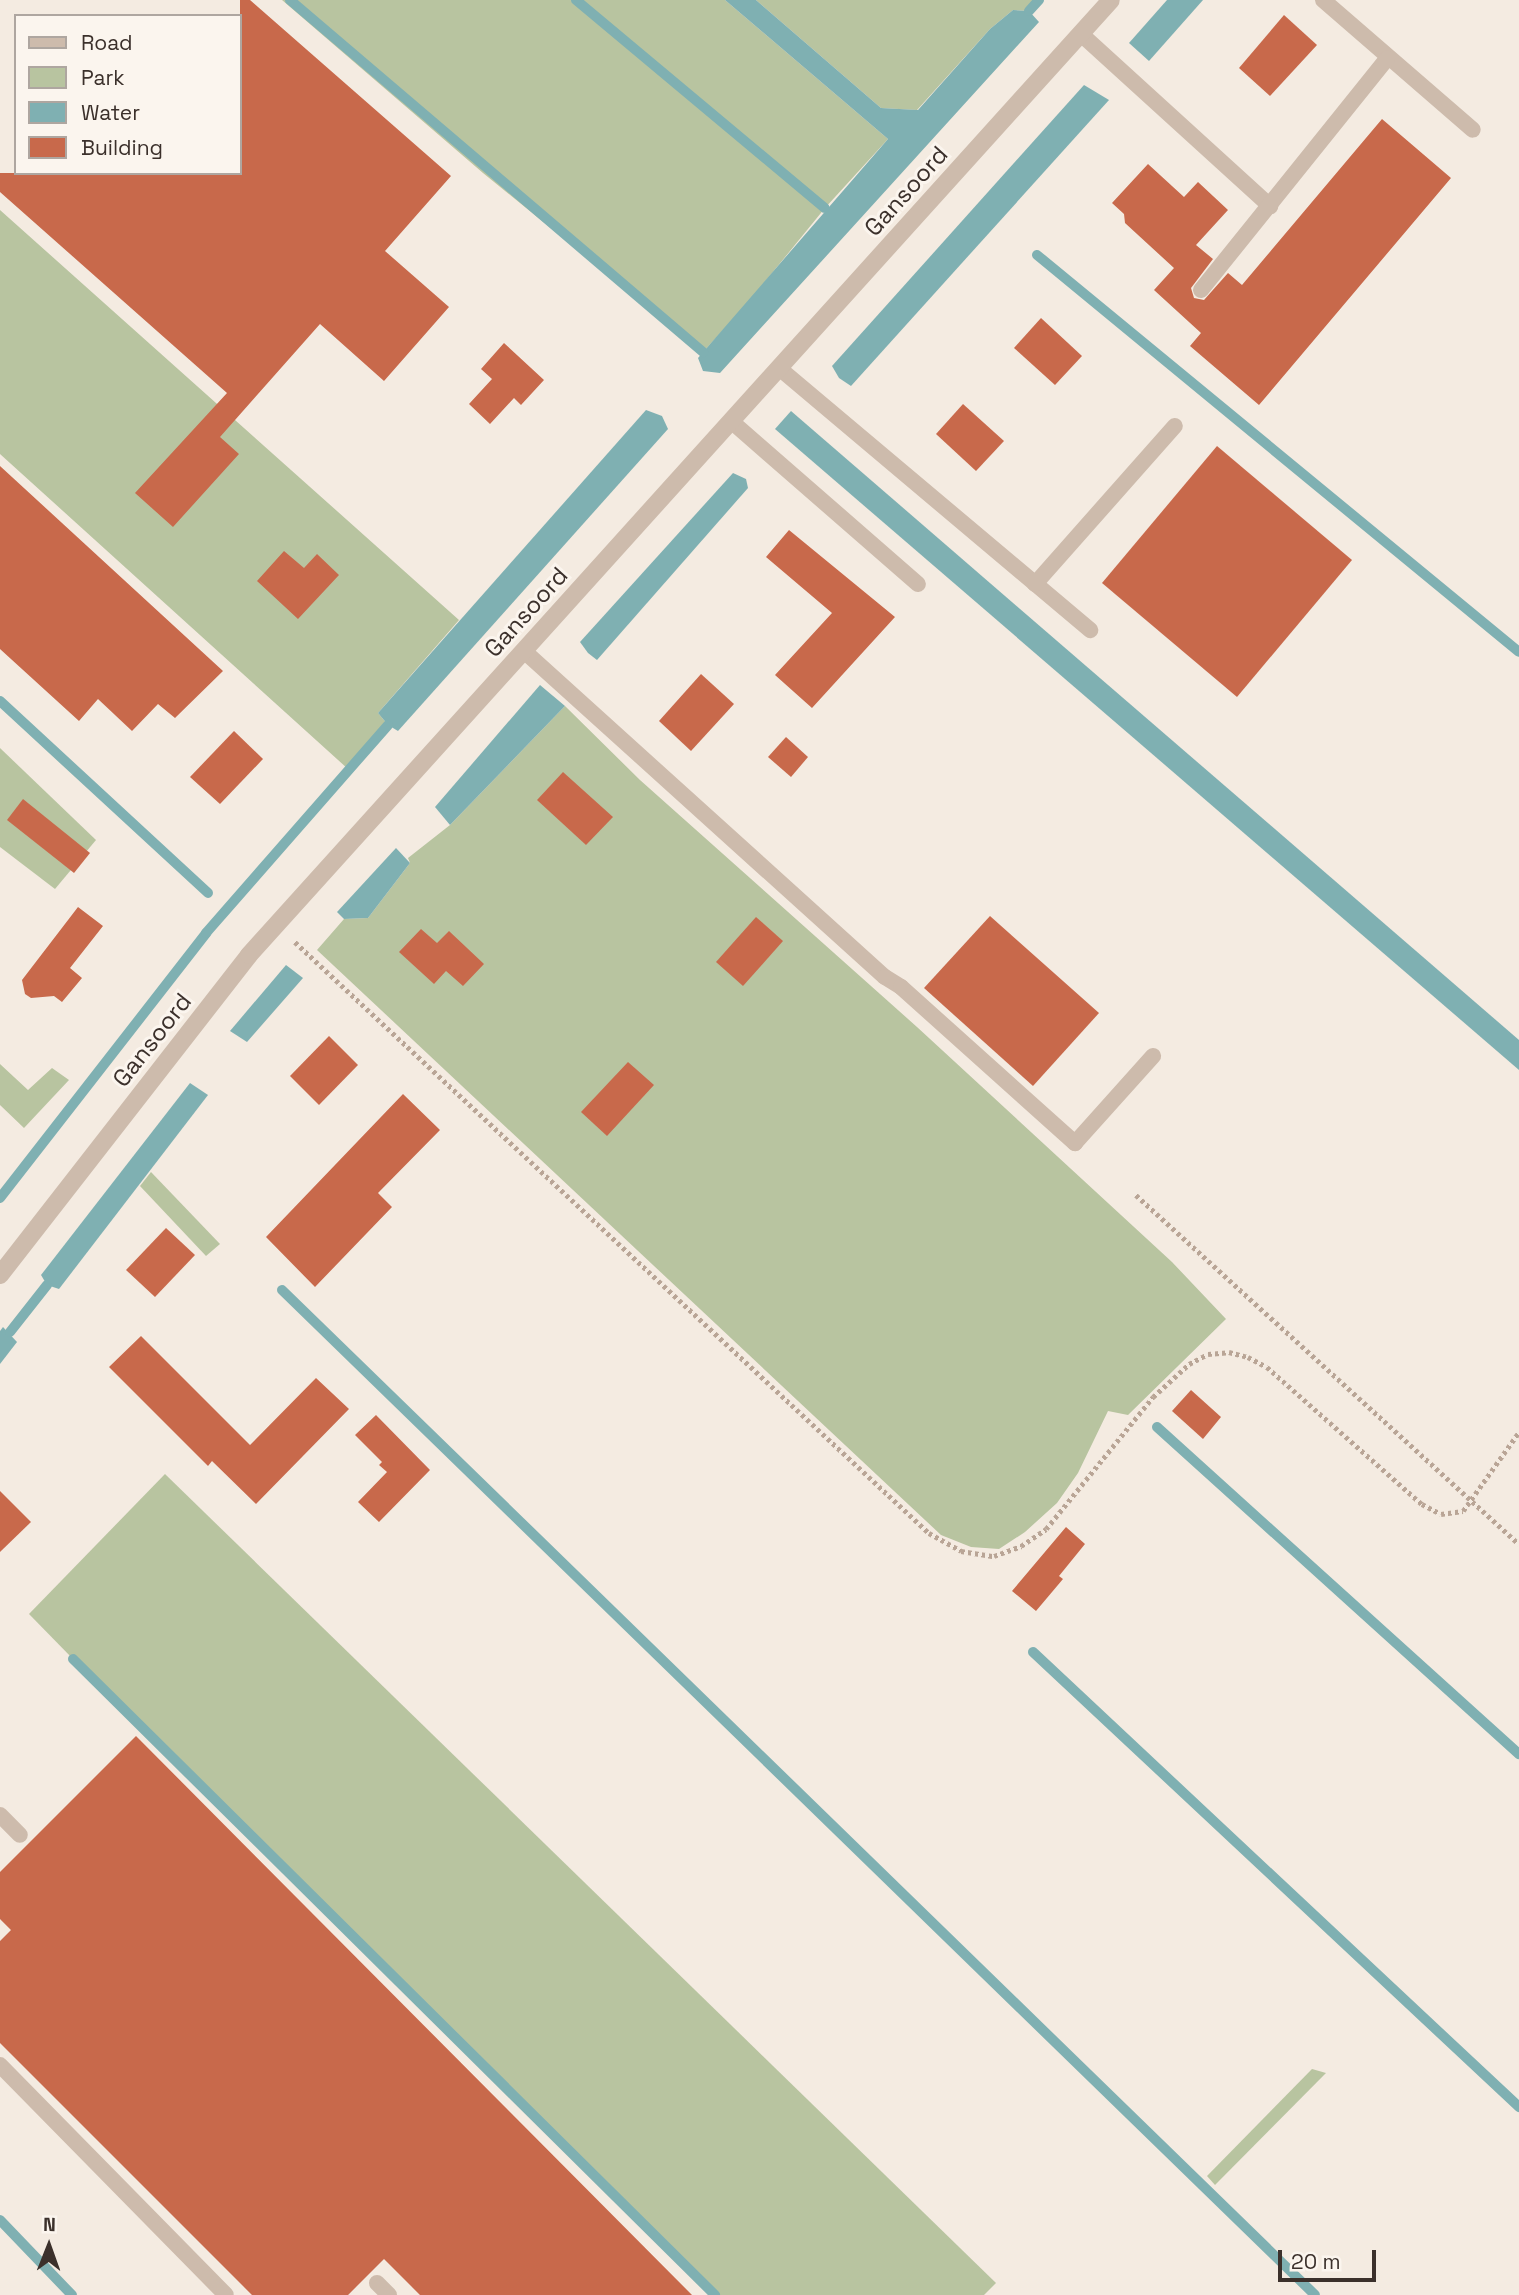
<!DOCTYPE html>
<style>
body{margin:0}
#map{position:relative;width:1519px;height:2295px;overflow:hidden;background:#f4ebe1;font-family:"Space Grotesk",sans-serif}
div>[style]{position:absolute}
.green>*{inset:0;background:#b8c4a0}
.water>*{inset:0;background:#7fb0b2}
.stream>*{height:10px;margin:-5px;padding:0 5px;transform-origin:5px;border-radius:5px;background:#7fb0b2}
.building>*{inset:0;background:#c8694b}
.path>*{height:4.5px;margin-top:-2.25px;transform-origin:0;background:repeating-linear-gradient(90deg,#b9a596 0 3.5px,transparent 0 7px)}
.lane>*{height:16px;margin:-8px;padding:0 8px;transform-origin:8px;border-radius:8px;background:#cdbbac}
.street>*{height:18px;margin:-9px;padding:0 9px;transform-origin:9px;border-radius:9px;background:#cdbbac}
span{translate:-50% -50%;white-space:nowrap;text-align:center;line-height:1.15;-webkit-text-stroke:6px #fbf5ee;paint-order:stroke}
.street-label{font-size:24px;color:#3b302b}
.legend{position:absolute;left:14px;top:14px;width:228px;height:161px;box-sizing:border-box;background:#fbf5ee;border:2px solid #aea6a0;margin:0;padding:9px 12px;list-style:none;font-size:21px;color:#3b302b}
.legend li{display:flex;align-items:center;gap:14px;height:35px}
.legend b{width:35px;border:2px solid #aea6a0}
.north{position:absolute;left:14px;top:2211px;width:70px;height:70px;-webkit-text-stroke:5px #fbf5ee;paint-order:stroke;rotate:1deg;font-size:19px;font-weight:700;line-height:28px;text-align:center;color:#3b302b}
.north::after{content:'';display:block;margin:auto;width:24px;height:32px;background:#3b302b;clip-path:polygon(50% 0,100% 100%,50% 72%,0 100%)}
.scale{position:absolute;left:1278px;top:2250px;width:98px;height:32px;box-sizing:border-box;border:4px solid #3b302b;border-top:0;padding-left:9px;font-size:21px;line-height:24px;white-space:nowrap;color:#3b302b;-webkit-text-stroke:5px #fbf5ee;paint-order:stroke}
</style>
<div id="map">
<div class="green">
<div style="clip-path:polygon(282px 0,725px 0,888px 139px,825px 208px,746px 305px,703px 352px,483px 173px)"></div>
<div style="clip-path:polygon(756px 0,1039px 0,1029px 11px,1013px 10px,990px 29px,917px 110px,881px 108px)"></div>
<div style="clip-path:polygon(0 210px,459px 620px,378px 713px,388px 725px,348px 769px,0 454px)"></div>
<div style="clip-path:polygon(565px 706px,640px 780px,917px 1027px,1172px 1262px,1226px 1319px,1128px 1415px,1108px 1411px,1078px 1473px,1057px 1503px,1025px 1532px,999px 1549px,971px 1547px,941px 1535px,317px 950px,344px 919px,368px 918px,410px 863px,408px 858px,450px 825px)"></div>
<div style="clip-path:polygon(0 748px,96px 840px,55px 889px,0 847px)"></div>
<div style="clip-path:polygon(0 1064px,28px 1090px,52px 1068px,69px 1080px,24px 1128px,0 1105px)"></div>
<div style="clip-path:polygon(151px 1172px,220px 1244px,206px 1256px,140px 1186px)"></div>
<div style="clip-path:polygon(165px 1474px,996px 2283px,984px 2295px,714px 2295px,73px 1659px,29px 1614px)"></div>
<div style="clip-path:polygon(1312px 2069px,1326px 2073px,1215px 2185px,1207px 2176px)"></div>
</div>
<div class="water">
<div style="clip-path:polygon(725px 0,756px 0,881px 108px,918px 110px,990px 29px,1013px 10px,1029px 11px,1039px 22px,720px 373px,703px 371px,698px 358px,888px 139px)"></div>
<div style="clip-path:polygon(1167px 0,1203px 0,1149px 61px,1129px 43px)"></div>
<div style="clip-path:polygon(1084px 85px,1109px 100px,851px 386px,839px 378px,832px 366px)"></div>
<div style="clip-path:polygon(646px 410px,662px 416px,668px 429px,398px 731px,388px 725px,378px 713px)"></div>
<div style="clip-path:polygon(791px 411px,1519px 1040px,1519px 1070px,775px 429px)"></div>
<div style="clip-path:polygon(733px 473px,746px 479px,748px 488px,597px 660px,588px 653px,580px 642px)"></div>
<div style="clip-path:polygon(540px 685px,565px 706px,450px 825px,435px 807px)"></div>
<div style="clip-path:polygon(396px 848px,410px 863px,368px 918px,344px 919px,337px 912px)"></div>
<div style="clip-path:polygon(286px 965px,303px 978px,247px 1042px,230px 1031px)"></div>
<div style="clip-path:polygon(190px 1083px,208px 1095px,59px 1289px,47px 1285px,41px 1275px)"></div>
<div style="clip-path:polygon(3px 1327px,17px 1342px,0 1364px,0 1331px)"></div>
</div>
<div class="stream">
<div style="left:290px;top:0;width:543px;rotate:40.44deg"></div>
<div style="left:576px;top:0;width:324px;rotate:39.9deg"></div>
<div style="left:1029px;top:11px;width:15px;rotate:-48deg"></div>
<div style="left:1037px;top:255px;width:624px;rotate:39.48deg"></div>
<div style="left:0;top:701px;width:283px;rotate:42.7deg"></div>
<div style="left:0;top:1198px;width:336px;rotate:-52.1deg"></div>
<div style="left:206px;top:933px;width:276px;rotate:-48.8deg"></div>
<div style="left:282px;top:1290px;width:1441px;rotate:44.21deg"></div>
<div style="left:10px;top:1332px;width:60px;rotate:-51.8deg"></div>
<div style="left:1157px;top:1427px;width:488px;rotate:42.1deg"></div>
<div style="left:1033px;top:1652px;width:666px;rotate:43.11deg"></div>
<div style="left:73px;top:1659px;width:904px;rotate:44.73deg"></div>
<div style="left:0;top:2220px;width:104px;rotate:46.2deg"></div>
</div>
<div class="building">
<div style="clip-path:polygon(240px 0,250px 0,451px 176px,385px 251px,449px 307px,384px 381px,320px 324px,220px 437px,239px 454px,173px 527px,135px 493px,227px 393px,0 192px,0 173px,240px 173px)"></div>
<div style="clip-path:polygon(1284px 15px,1317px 45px,1270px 96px,1239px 68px)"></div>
<div style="clip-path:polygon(1382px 119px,1451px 178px,1259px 405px,1190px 346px,1201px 333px,1154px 290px,1174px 268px,1125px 223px,1124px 214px,1112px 203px,1148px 164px,1184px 197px,1198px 182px,1228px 210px,1196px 245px,1213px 259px,1191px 288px,1194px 298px,1204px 300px,1228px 273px,1242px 285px)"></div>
<div style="clip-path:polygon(1041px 318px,1082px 356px,1055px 385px,1014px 348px)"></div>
<div style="clip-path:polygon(504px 343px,544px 380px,521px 405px,514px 398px,490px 424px,469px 404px,492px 379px,481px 369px)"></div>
<div style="clip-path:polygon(963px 404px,1004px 441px,976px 471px,936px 434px)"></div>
<div style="clip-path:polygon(1217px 446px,1352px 560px,1237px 697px,1102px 583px)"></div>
<div style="clip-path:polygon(0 466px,223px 671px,175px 718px,158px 704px,132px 731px,98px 699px,79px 721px,0 649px)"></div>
<div style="clip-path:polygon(789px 530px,895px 617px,812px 708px,775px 675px,832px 613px,766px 557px)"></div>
<div style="clip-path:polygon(284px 551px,304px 568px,317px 554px,339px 575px,298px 619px,257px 581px)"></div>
<div style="clip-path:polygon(701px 674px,734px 704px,691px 751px,659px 721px)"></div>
<div style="clip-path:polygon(234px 731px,263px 759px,220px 804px,190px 777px)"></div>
<div style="clip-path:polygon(786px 737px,808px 757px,791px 777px,768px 757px)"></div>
<div style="clip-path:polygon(563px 772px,613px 817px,586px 845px,537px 800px)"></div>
<div style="clip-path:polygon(23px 799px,90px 853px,74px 873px,7px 820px)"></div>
<div style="clip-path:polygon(78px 907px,103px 926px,70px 968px,82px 978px,62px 1002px,54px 996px,31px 998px,25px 994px,22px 980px)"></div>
<div style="clip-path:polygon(990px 916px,1099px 1013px,1033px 1086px,924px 988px)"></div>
<div style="clip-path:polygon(756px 917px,783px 941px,743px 986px,716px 962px)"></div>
<div style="clip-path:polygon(421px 929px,437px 943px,449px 931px,484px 964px,463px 986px,446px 971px,434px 984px,399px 952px)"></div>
<div style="clip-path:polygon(329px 1036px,358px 1065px,319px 1105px,290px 1076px)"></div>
<div style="clip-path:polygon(628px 1062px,654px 1085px,607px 1136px,581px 1112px)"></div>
<div style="clip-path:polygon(403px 1094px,440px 1130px,378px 1193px,392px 1207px,315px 1287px,266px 1237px)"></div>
<div style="clip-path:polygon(166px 1228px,195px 1255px,155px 1297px,126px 1270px)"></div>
<div style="clip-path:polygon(141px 1336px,250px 1445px,316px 1378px,349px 1409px,256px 1504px,212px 1461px,208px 1466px,109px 1367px)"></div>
<div style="clip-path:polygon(1191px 1390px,1221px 1417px,1203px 1439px,1172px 1411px)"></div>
<div style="clip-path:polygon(376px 1415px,430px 1470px,379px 1522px,358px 1502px,387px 1472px,379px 1465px,382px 1462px,355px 1435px)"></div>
<div style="clip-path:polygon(0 1491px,31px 1522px,0 1552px)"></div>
<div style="clip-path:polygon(1066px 1527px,1085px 1544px,1059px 1576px,1063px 1579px,1036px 1611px,1012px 1591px)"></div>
<div style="clip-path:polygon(136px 1736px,692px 2295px,420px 2295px,384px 2259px,348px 2295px,252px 2295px,0 2043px,0 1941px,11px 1930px,0 1919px,0 1872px)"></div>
</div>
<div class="path">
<div style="left:295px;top:942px;width:867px;rotate:42.99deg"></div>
<div style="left:929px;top:1533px;width:37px;rotate:29deg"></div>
<div style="left:961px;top:1551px;width:33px;rotate:9deg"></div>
<div style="left:994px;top:1556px;width:29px;rotate:-20deg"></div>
<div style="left:1021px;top:1546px;width:30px;rotate:-34deg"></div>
<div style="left:1046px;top:1529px;width:170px;rotate:-51deg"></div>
<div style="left:1153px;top:1397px;width:49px;rotate:-42.5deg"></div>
<div style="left:1189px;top:1364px;width:21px;rotate:-28deg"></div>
<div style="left:1208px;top:1354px;width:21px;rotate:-5deg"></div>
<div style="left:1229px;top:1352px;width:20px;rotate:15deg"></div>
<div style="left:1248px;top:1357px;width:21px;rotate:28deg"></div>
<div style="left:1267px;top:1367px;width:207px;rotate:41.5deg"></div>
<div style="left:1422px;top:1504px;width:21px;rotate:28deg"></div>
<div style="left:1441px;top:1514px;width:22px;rotate:-8deg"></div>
<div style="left:1463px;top:1511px;width:97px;rotate:-54.7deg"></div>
<div style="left:1136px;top:1195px;width:518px;rotate:42.34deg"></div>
</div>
<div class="lane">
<div style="left:1323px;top:0;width:198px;rotate:40.9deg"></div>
<div style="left:1081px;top:34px;width:256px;rotate:42.3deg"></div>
<div style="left:1201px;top:290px;width:297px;rotate:-51.2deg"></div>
<div style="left:779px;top:368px;width:407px;rotate:40.1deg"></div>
<div style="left:731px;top:421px;width:248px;rotate:41.1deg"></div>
<div style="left:1035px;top:584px;width:211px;rotate:-48.5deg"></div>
<div style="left:524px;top:651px;width:486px;rotate:42.1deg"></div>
<div style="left:885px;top:977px;width:19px;rotate:32deg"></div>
<div style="left:901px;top:987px;width:234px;rotate:41.9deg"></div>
<div style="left:1075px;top:1143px;width:117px;rotate:-48.1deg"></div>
<div style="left:0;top:1815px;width:28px;rotate:45deg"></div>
<div style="left:0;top:2065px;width:322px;rotate:45.5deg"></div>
<div style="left:377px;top:2283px;width:17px;rotate:45deg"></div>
</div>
<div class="street">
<div style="left:0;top:1275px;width:405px;rotate:-52.1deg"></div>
<div style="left:249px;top:955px;width:1286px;rotate:-47.93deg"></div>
</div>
<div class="street-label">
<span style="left:906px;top:191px;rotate:-48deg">Gansoord</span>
<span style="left:526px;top:612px;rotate:-48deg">Gansoord</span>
<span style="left:152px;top:1040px;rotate:-52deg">Gansoord</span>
</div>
<ul class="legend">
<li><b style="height:9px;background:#cdbbac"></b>Road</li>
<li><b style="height:19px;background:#b8c4a0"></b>Park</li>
<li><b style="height:19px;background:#7fb0b2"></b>Water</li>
<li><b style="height:19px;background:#c8694b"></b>Building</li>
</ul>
<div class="north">N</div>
<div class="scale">20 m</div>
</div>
